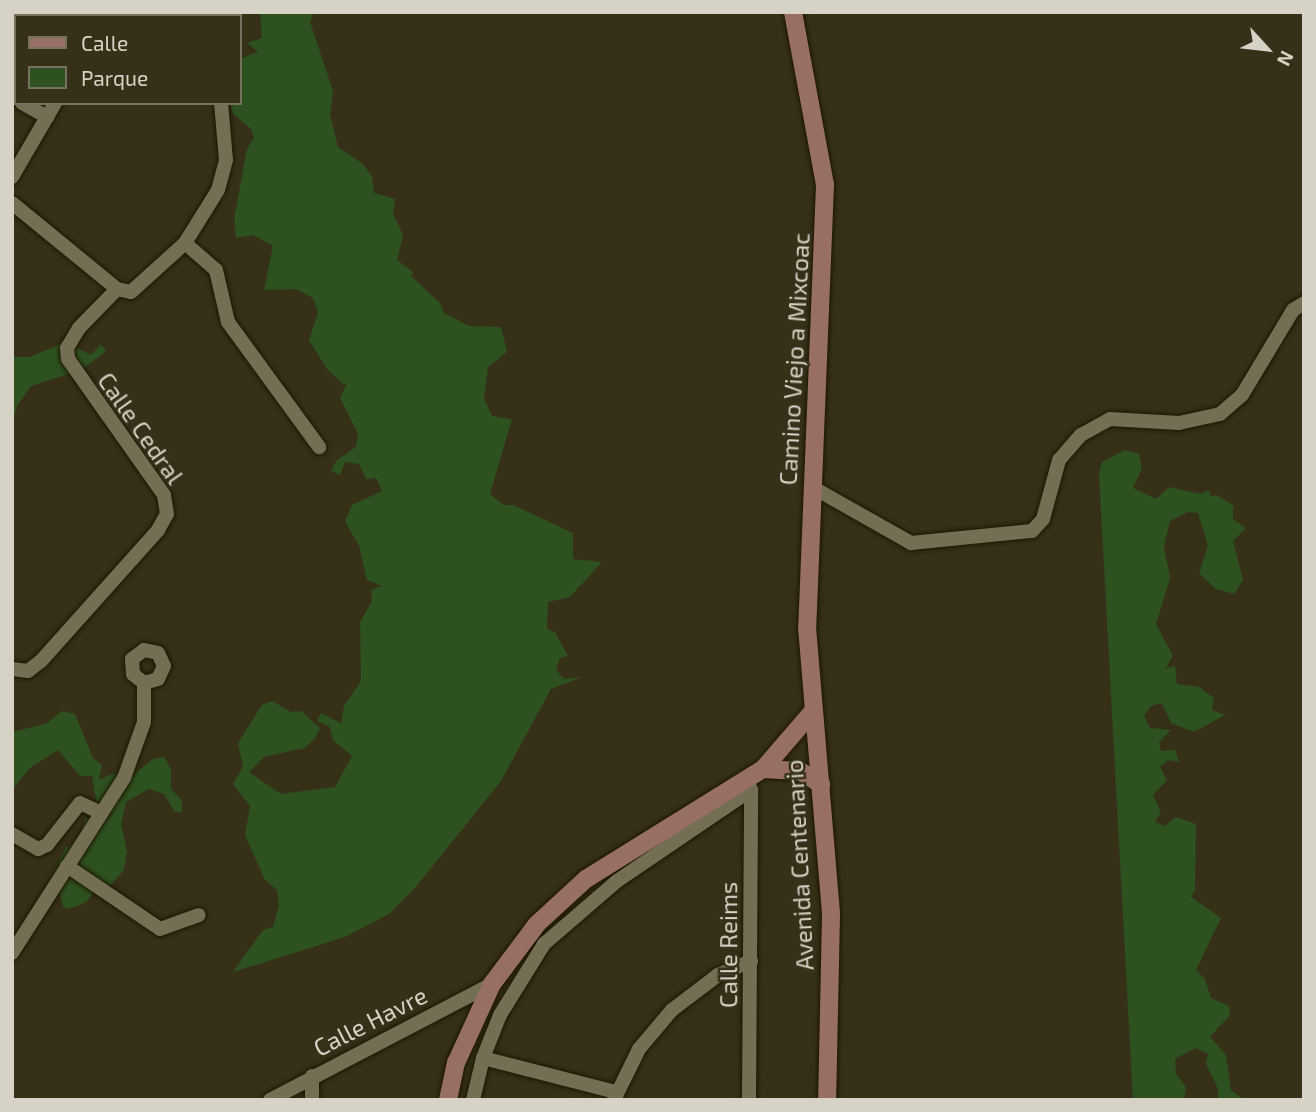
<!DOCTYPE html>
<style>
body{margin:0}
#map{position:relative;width:1316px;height:1112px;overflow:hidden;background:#363019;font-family:"Exo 2",sans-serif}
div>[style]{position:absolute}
.green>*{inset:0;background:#2e521f}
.roads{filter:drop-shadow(0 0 2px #1d1703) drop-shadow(0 0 2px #1d1703)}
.minor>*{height:14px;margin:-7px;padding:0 7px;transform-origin:7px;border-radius:7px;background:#746e55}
.secondary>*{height:18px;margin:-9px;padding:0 9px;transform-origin:9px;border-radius:9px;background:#976f64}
span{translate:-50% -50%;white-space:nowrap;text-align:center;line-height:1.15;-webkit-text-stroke:5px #363019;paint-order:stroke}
.street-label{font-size:24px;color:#d6d2c5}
.frame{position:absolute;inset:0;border:14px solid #d6d2c5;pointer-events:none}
.legend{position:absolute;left:14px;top:14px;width:228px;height:91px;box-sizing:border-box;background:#363019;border:2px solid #76715e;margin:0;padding:9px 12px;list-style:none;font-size:21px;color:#d6d2c5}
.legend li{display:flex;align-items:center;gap:14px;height:35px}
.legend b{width:35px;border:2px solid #76715e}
.north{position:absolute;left:1232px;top:14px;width:70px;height:70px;-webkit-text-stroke:5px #363019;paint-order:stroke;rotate:117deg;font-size:19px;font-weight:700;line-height:28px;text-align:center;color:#d6d2c5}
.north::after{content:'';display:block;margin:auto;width:24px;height:32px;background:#d6d2c5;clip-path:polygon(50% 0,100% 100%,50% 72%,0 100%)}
</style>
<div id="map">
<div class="green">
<div style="clip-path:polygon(260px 12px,314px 12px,310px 22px,333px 91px,330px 114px,338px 147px,363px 164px,372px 177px,374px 193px,395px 199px,393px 214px,403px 235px,397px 260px,413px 272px,411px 276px,440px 303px,444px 313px,469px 326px,501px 327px,507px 352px,488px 367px,484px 399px,492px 416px,512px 419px,490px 494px,503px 505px,513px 505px,573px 533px,573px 559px,602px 562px,570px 597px,548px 602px,547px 629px,555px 632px,568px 656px,560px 658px,556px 670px,564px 679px,582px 677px,551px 689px,501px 781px,415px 888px,389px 914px,345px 937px,233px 972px,263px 930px,273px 927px,279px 905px,277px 890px,265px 880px,245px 835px,250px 806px,233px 784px,243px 767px,238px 743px,262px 705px,272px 701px,291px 712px,301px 711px,320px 728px,316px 737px,305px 748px,264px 757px,249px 772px,281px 794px,335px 787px,352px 756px,333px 740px,330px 727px,317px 721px,321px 713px,341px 723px,344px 706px,361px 681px,360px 622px,372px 601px,371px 590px,382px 586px,367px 580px,359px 546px,345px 521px,352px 505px,382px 491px,376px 478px,366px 479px,359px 464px,345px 462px,340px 475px,331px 471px,336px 461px,356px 447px,358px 434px,340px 398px,347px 383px,343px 384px,327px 369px,309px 340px,318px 312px,313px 298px,296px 289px,264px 290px,273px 246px,253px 235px,236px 238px,234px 219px,247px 149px,254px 138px,251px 129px,233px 114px,230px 103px,240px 103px,240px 59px,258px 52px,247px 43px,262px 38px)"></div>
<div style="clip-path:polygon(65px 342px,91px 355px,101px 344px,106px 351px,81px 370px,31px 386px,17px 406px,12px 424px,12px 357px,30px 357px)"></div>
<div style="clip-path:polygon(1125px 450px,1139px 454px,1142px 468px,1133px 488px,1156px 499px,1169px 487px,1201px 494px,1209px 490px,1211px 497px,1216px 495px,1233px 505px,1233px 519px,1246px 528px,1233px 541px,1243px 580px,1234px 594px,1216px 589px,1199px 573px,1208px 546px,1198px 513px,1188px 512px,1170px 521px,1164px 546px,1170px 578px,1156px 624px,1173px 656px,1165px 669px,1175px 666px,1177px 684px,1199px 687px,1214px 698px,1212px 710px,1225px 715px,1194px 732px,1171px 723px,1162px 703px,1151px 706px,1144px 716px,1150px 728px,1171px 730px,1159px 742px,1161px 751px,1175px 750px,1179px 762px,1168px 760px,1160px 767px,1167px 780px,1153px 795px,1161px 812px,1155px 822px,1165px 826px,1176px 817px,1196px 824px,1195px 890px,1191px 897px,1221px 918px,1196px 970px,1205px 979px,1211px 998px,1229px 1006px,1230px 1015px,1210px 1037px,1226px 1055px,1231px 1090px,1245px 1100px,1218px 1100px,1218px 1089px,1206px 1064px,1208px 1054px,1195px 1048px,1175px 1059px,1176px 1074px,1186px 1087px,1184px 1100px,1133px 1100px,1099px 474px,1102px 462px)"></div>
<div style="clip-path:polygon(62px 711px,75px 714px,93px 758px,102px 765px,99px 780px,112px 774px,133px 775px,153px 759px,164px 757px,171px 769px,171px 789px,182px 801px,182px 812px,175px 812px,164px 794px,149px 789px,126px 802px,121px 824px,127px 851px,124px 870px,111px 885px,97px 888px,86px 902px,69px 909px,63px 907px,55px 869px,66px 847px,78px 844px,85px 818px,89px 818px,96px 801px,92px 776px,80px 776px,58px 750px,30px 768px,12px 790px,12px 732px,46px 724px)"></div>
</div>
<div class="roads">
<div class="minor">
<div style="left:67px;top:12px;width:10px;rotate:24deg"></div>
<div style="left:206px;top:12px;width:4px;rotate:76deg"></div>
<div style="left:112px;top:16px;width:4px;rotate:-63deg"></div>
<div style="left:22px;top:103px;width:29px;rotate:29deg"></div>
<div style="left:12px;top:177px;width:86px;rotate:-59.8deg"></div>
<div style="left:12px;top:203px;width:136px;rotate:39.3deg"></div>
<div style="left:117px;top:289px;width:14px;rotate:12deg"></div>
<div style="left:131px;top:292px;width:73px;rotate:-42.2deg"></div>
<div style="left:185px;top:243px;width:62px;rotate:-58.1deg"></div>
<div style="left:218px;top:190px;width:31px;rotate:-75deg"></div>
<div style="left:226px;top:160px;width:57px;rotate:-95deg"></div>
<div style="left:185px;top:243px;width:41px;rotate:41.1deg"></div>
<div style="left:216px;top:270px;width:53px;rotate:77deg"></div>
<div style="left:228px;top:322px;width:155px;rotate:53.9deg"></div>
<div style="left:812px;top:487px;width:114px;rotate:29.5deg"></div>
<div style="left:911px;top:543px;width:122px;rotate:-5.7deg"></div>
<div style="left:1032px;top:531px;width:16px;rotate:-47deg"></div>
<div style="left:1043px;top:519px;width:61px;rotate:-74.8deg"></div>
<div style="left:1059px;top:460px;width:33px;rotate:-49deg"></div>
<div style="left:1081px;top:435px;width:33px;rotate:-29deg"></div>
<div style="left:1110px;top:419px;width:69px;rotate:3.3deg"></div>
<div style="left:1179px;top:423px;width:42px;rotate:-12.4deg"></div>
<div style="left:1220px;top:414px;width:29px;rotate:-41deg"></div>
<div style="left:1242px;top:395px;width:99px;rotate:-59deg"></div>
<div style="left:1293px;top:310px;width:13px;rotate:-32deg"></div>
<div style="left:144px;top:650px;width:14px;rotate:12deg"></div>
<div style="left:158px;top:653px;width:14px;rotate:65deg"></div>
<div style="left:164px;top:666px;width:14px;rotate:115deg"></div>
<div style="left:158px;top:679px;width:15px;rotate:164deg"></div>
<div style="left:144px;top:683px;width:14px;rotate:-141deg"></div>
<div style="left:133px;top:674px;width:15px;rotate:-94deg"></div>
<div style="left:132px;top:659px;width:15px;rotate:-37deg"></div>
<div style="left:12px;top:669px;width:16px;rotate:7deg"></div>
<div style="left:28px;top:671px;width:16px;rotate:-38deg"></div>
<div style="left:41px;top:661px;width:176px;rotate:-48.2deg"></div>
<div style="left:158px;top:530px;width:18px;rotate:-61deg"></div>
<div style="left:167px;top:514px;width:19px;rotate:-99deg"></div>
<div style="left:164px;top:495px;width:166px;rotate:-125.2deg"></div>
<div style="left:68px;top:359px;width:11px;rotate:-95deg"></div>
<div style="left:67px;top:348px;width:23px;rotate:-59deg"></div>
<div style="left:79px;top:328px;width:54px;rotate:-45.7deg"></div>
<div style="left:12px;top:834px;width:30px;rotate:30deg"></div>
<div style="left:38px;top:849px;width:10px;rotate:-24deg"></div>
<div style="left:47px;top:845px;width:53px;rotate:-51.8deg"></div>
<div style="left:80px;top:803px;width:23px;rotate:25deg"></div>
<div style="left:67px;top:866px;width:112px;rotate:34.1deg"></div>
<div style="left:160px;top:929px;width:41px;rotate:-19.7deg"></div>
<div style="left:12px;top:953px;width:208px;rotate:-57.4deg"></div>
<div style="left:124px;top:778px;width:59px;rotate:-70.3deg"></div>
<div style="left:144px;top:722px;width:39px;rotate:-90deg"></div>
<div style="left:483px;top:1058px;width:136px;rotate:14.4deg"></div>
<div style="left:312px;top:1076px;width:24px;rotate:90deg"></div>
<div style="left:270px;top:1100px;width:250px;rotate:-27.6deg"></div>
<div style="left:473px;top:1100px;width:43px;rotate:-76.6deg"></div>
<div style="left:483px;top:1058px;width:46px;rotate:-68.4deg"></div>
<div style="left:500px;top:1015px;width:84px;rotate:-58.2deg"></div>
<div style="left:544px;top:944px;width:96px;rotate:-40.8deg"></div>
<div style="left:617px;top:881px;width:162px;rotate:-34.2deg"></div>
<div style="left:751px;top:790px;width:13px;rotate:-113deg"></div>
<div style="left:614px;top:1100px;width:57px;rotate:-63.9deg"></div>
<div style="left:639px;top:1049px;width:51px;rotate:-49.8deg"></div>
<div style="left:672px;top:1010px;width:58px;rotate:-37.3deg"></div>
<div style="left:718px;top:975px;width:36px;rotate:-23deg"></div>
<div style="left:749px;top:1100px;width:310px;rotate:-89.6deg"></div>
</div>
<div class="secondary">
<div style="left:793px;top:12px;width:176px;rotate:79.5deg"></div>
<div style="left:825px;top:185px;width:442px;rotate:92.3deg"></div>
<div style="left:807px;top:627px;width:289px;rotate:85.2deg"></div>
<div style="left:831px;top:915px;width:185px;rotate:91.2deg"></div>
<div style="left:763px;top:769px;width:77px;rotate:-49.2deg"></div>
<div style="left:448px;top:1100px;width:38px;rotate:-78deg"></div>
<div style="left:456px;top:1063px;width:87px;rotate:-65.5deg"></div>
<div style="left:492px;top:984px;width:75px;rotate:-53.1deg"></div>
<div style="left:537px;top:924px;width:67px;rotate:-42.6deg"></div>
<div style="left:586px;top:879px;width:208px;rotate:-31.9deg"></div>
<div style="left:763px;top:769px;width:37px;rotate:3deg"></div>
<div style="left:800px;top:771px;width:25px;rotate:32deg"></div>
</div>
</div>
<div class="street-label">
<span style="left:794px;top:359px;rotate:-87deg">Camino Viejo a Mixcoac</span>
<span style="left:141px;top:428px;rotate:55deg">Calle Cedral</span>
<span style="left:799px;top:865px;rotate:-93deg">Avenida Centenario</span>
<span style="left:728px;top:945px;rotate:-90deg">Calle Reims</span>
<span style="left:370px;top:1021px;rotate:-27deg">Calle Havre</span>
</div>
<div class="frame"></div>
<ul class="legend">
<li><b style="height:9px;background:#976f64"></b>Calle</li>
<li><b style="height:19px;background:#2e521f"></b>Parque</li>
</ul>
<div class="north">N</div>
</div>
